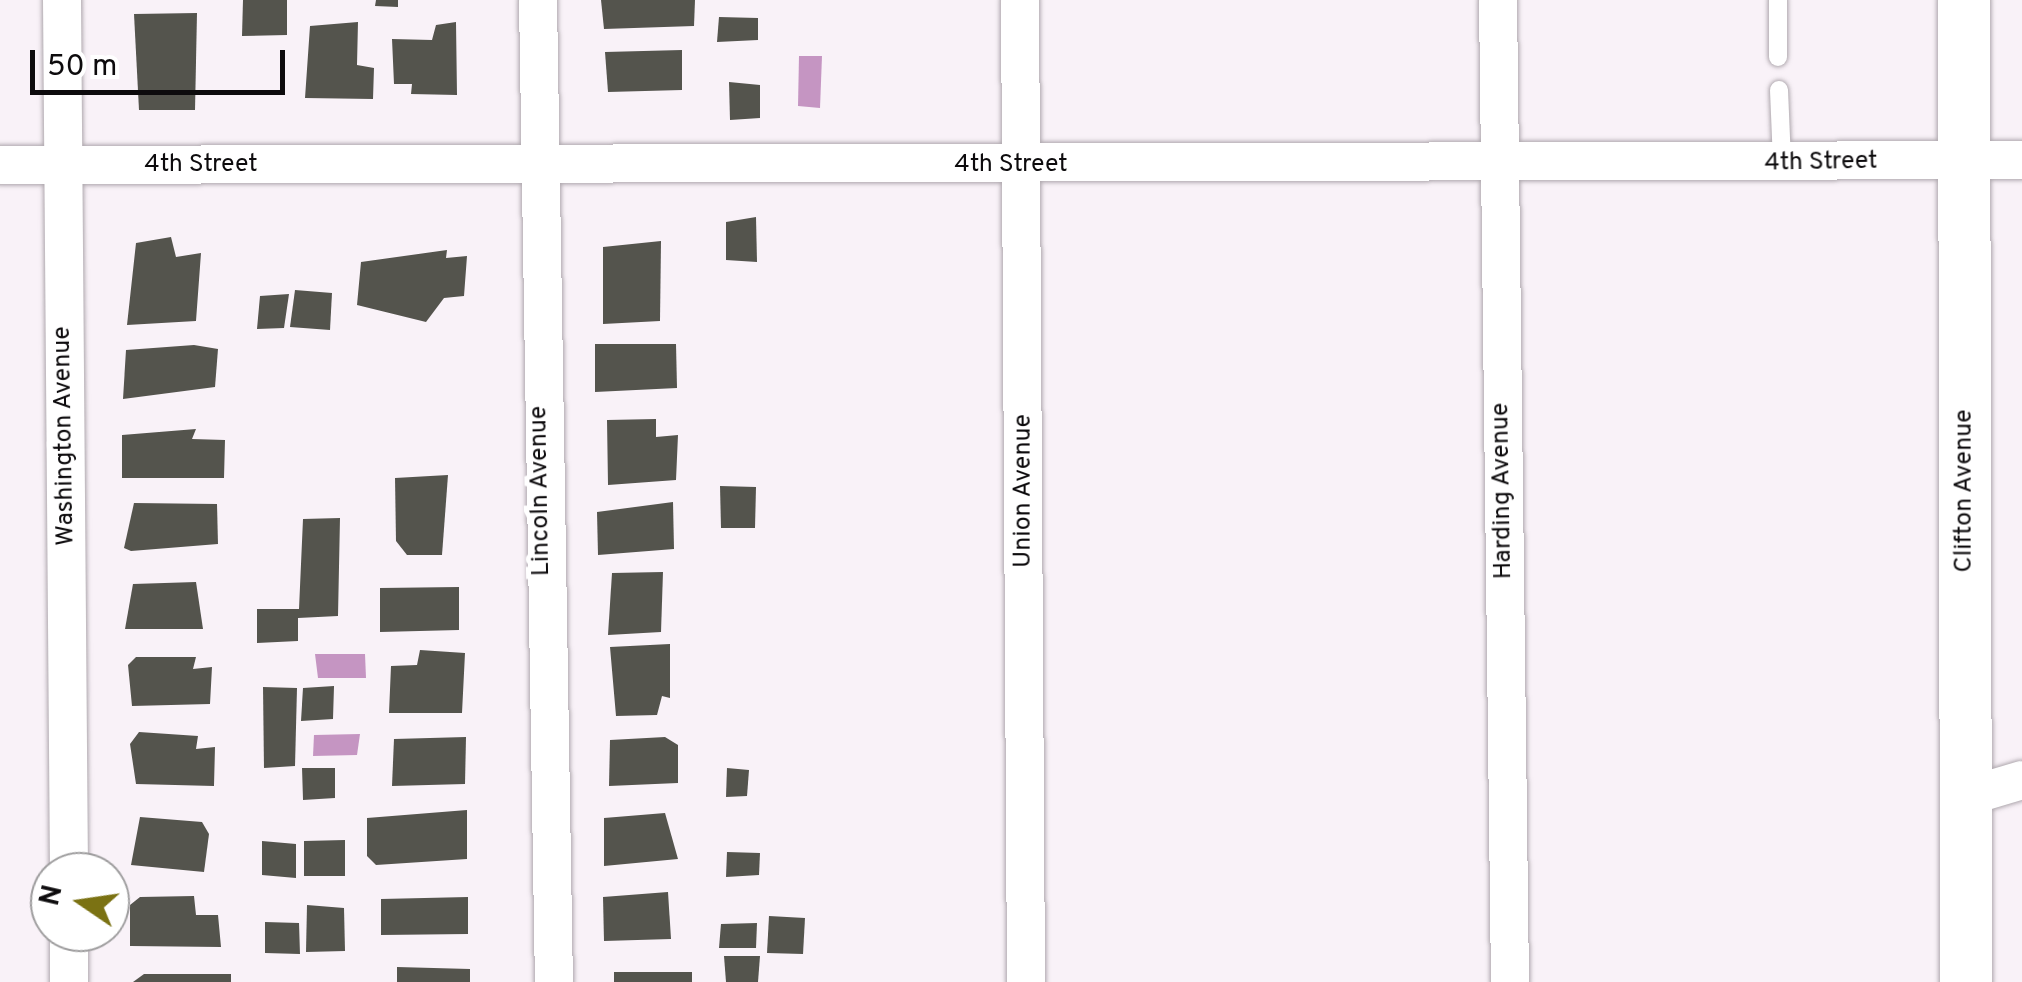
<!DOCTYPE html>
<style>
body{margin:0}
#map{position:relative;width:2022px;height:982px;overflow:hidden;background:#f9f2f8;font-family:Overpass,sans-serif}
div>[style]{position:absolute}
.water>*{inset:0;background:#c595c2}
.building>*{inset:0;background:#54544d}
.roads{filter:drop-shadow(0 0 2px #afa8ae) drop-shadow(0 0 2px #afa8ae)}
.lane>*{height:18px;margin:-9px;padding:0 9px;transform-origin:9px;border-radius:9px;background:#fff}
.street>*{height:38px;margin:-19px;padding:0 19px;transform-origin:19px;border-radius:19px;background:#fff}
.secondary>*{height:52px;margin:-26px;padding:0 26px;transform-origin:26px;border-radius:26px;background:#fff}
span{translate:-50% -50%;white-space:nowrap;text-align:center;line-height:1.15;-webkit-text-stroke:10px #fff;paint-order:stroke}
.street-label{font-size:25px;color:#0d0b0d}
.north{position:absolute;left:30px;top:852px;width:100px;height:100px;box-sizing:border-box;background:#fff;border:2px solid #9e9d9e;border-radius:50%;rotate:283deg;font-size:28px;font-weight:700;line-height:40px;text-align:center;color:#0d0b0d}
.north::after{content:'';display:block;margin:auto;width:35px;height:45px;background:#7b7213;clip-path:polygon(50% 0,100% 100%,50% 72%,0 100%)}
.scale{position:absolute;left:30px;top:50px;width:255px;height:45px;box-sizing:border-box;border:5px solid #0d0b0d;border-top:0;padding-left:12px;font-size:30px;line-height:35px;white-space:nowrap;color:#0d0b0d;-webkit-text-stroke:8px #fff;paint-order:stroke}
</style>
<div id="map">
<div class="water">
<div style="clip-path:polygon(799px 56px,822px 56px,820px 108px,798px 106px)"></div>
<div style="clip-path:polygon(315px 654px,365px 654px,366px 678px,318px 678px)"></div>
<div style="clip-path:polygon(360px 734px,357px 755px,313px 756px,314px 735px)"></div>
</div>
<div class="building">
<div style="clip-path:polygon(243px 0,287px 0,287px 35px,242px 36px)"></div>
<div style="clip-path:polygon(376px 0,398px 0,398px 7px,375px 6px)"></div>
<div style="clip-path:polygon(601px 0,695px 0,694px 26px,604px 29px)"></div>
<div style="clip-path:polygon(197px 13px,195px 110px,139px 110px,134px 14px)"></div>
<div style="clip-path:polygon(719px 17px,758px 18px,758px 40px,717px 42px)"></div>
<div style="clip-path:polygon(358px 22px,357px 65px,374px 68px,373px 99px,305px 98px,310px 26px)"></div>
<div style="clip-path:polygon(456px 22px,457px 95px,411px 94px,412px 84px,394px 84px,392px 39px,432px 40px,436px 25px)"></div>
<div style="clip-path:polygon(682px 50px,682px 90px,608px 92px,605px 52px)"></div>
<div style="clip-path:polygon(729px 82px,760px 85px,760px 118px,730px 120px)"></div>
<div style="clip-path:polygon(756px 217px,757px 262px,726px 260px,726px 222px)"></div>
<div style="clip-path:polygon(171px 237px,176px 257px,201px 253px,196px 321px,127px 325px,136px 243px)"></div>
<div style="clip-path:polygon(661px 241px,660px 321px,603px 324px,603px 247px)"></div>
<div style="clip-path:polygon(447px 250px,446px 258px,467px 256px,464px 296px,444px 298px,426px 322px,357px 305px,361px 262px)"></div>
<div style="clip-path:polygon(295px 290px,332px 293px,330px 330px,290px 327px)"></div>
<div style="clip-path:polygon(289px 294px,284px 328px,257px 329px,260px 296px)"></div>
<div style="clip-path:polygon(595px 344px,676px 344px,677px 388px,595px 392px)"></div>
<div style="clip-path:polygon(194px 345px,218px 349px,215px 387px,123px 399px,126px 350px)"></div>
<div style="clip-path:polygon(656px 419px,656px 437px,678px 435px,676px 480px,608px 485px,607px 420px)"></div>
<div style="clip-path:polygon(196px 429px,192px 439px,225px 440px,224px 478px,122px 478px,122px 435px)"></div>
<div style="clip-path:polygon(448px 475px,442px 555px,407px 555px,396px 541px,395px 478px)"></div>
<div style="clip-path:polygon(720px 486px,756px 487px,755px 528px,721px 528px)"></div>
<div style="clip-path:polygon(673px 502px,674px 549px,598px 555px,597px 512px)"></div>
<div style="clip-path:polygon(134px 503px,217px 504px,218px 544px,131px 551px,124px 548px)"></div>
<div style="clip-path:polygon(340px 518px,338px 616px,298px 618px,298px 641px,257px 643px,257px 609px,299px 609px,303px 519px)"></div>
<div style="clip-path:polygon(663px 572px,661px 632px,608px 635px,612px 573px)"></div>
<div style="clip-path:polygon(196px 582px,203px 629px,125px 629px,133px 584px)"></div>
<div style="clip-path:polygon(459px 587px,459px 630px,380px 632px,380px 588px)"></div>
<div style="clip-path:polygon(670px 644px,670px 698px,662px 696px,657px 715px,616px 716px,610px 647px)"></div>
<div style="clip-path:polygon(420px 650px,465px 653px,462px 713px,389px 713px,391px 666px,417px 665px)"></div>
<div style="clip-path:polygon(136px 657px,196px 657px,193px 669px,212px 667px,210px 704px,132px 706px,128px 665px)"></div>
<div style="clip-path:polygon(334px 686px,333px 719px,301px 721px,303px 688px)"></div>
<div style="clip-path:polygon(263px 687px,297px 688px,295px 766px,264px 768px)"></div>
<div style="clip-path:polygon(139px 732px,198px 736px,196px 749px,215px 747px,214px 786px,136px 784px,130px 744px)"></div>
<div style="clip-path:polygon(466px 737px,465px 784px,392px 786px,394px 739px)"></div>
<div style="clip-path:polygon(665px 737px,678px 745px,678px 783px,609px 786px,610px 740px)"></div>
<div style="clip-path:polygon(302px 768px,335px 768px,335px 798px,303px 800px)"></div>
<div style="clip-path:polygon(727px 768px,749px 770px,747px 796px,726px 797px)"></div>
<div style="clip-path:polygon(467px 810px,467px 859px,376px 865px,367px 856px,367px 818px)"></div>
<div style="clip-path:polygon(665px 813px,678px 859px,604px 866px,604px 818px)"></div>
<div style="clip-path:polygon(140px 817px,202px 822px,209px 834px,204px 872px,131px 865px)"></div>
<div style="clip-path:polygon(345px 840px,345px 876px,304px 876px,304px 841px)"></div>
<div style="clip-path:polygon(262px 841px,296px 844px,296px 878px,262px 875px)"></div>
<div style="clip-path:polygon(727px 852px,760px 853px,759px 875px,726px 877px)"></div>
<div style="clip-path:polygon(668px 892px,671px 939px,604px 941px,603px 897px)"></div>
<div style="clip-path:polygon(194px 896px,196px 915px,218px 915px,221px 947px,130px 946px,130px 905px,140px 897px)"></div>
<div style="clip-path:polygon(468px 897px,468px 934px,381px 935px,381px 899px)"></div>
<div style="clip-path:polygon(307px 905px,344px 908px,345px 951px,306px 952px)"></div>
<div style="clip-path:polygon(769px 916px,805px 918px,803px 954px,767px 953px)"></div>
<div style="clip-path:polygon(265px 922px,299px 923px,300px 954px,265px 953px)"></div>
<div style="clip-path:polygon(757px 923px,756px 948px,719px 948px,721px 924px)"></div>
<div style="clip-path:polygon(724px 956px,760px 956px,758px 982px,726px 982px)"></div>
<div style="clip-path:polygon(397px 967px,470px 969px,470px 982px,397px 982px)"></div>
<div style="clip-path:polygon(614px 972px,692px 972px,692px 982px,614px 982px)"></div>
<div style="clip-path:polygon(144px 974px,231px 974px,231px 982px,133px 982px)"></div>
</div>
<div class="roads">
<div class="lane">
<div style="left:1778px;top:57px;width:57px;rotate:-90deg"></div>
<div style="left:1779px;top:90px;width:73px;rotate:87.6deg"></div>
</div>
<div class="street">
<div style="left:62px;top:0;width:872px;rotate:89.54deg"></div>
<div style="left:538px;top:0;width:982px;rotate:89.07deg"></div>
<div style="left:1020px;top:0;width:982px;rotate:89.65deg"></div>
<div style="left:1498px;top:0;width:982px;rotate:89.3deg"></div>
<div style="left:0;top:165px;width:2022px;rotate:-0.14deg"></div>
<div style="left:1965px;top:797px;width:59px;rotate:-16.6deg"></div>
<div style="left:69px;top:932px;width:50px;rotate:90deg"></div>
</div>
<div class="secondary">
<div style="left:1964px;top:0;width:982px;rotate:89.88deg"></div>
</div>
</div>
<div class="street-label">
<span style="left:1821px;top:163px;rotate:-1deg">4th Street</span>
<span style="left:201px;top:165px">4th Street</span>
<span style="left:1011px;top:165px">4th Street</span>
<span style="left:65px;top:436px;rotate:-91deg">Washington Avenue</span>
<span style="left:541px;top:491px;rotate:-91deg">Lincoln Avenue</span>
<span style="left:1024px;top:491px;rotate:-90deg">Union Avenue</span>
<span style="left:1503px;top:491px;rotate:-91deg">Harding Avenue</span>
<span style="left:1965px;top:491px;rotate:-90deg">Clifton Avenue</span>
</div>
<div class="north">N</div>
<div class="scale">50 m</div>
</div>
